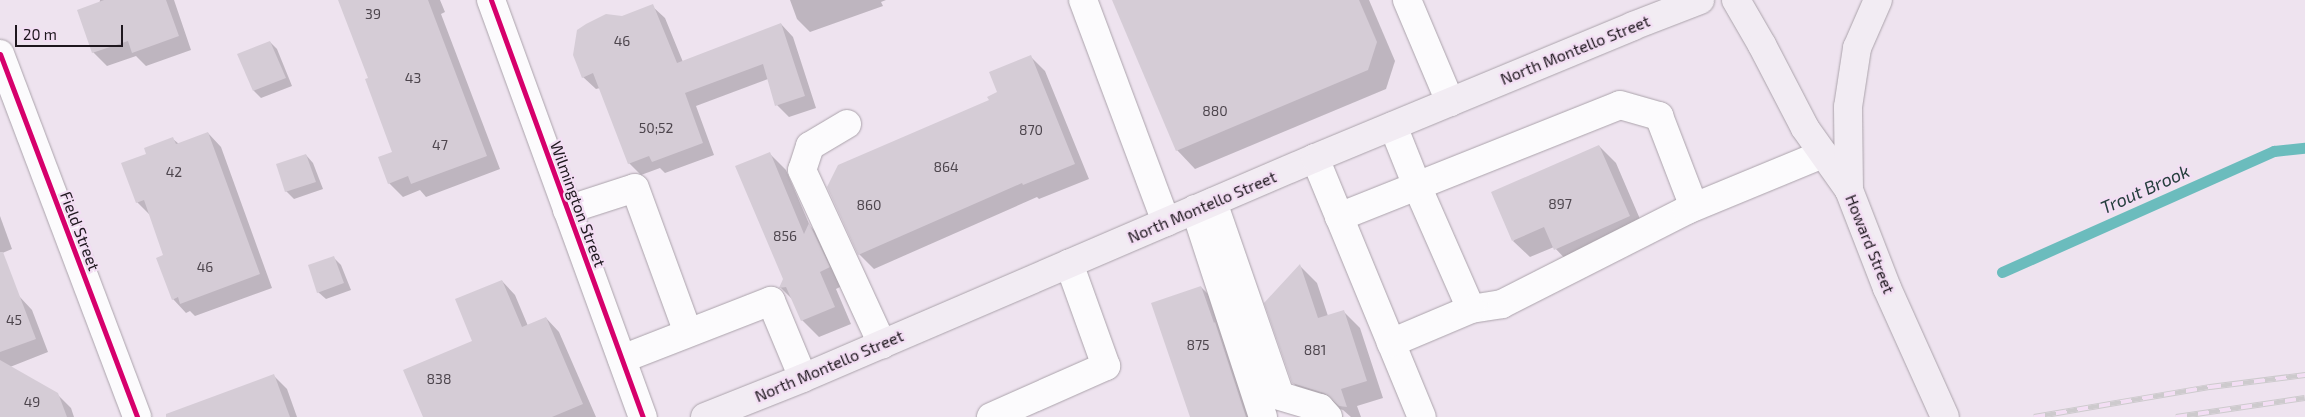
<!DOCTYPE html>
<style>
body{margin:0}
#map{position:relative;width:2305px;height:417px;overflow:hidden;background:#eee3ef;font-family:"Exo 2",sans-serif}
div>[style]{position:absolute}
.shadow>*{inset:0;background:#0003}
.stream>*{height:11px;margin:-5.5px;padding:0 5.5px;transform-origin:5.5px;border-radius:5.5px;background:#6bbcbd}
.building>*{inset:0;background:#d5ccd6}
.roads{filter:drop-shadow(0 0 1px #aba3ab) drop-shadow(0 0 1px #aba3ab)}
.minor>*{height:28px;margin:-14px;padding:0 14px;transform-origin:14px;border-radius:14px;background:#fcfbfd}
.major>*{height:28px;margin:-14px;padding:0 14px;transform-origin:14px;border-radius:14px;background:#f2ecf3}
.rail>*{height:5.5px;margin-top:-2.75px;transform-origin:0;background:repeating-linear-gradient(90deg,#f3def4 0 11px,#cdcacd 0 22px);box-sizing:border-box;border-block:1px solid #cdcacd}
.cycleway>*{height:5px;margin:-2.5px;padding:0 2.5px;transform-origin:2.5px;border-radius:2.5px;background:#d6006c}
span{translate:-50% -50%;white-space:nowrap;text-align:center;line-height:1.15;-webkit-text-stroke:4.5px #f3def4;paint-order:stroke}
.number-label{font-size:14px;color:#4d454d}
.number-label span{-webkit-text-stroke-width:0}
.street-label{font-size:16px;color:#1e171e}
.water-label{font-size:18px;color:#263f3e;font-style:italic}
.scale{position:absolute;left:15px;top:25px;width:108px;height:22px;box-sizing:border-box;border:2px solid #1e171e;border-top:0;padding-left:6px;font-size:15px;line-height:18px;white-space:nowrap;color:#1e171e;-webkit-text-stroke:4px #f3def4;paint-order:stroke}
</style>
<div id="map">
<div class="shadow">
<div style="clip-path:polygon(100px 0,174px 0,191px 50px,146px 66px,136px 56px,107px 66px,93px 52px)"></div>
<div style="clip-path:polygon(339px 0,440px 0,445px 12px,441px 14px,500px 169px,426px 197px,420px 190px,403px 197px,389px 183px,393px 153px,370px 78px)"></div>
<div style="clip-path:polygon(790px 0,886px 0,881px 2px,883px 6px,810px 32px,797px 19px)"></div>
<div style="clip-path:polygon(1129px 0,1369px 0,1395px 61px,1386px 89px,1195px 169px,1177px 150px)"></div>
<div style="clip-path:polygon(652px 6px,665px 18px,683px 62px,781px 24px,793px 37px,816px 108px,789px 117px,777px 105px,768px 79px,696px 106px,714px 155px,665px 173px,660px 168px,641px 175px,629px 163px,600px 88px,596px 89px,583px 77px,622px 17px)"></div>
<div style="clip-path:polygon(270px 42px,277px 49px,292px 86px,261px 98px,254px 91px,239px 55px)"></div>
<div style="clip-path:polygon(1030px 56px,1045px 71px,1089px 179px,1039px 199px,1037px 197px,874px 269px,859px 254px)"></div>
<div style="clip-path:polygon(208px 133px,221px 147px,272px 288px,195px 316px,190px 311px,186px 313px,173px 299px,165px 256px,151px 216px,137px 202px,147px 155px,173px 139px,179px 144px)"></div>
<div style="clip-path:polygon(1599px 146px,1616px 163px,1646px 233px,1572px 266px,1554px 247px,1530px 257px,1513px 241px)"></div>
<div style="clip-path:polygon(769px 153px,786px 170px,810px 226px,826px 242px,846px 284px,836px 289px,851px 324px,819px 337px,802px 320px,794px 301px,780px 287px,784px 279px)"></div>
<div style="clip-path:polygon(306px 155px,313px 163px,323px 189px,294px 199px,286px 191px)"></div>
<div style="clip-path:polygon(0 216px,12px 249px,0 254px)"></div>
<div style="clip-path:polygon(333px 257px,341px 265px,351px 290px,326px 299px,318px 292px)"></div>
<div style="clip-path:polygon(1300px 266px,1317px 283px,1328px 316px,1343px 311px,1360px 328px,1383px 398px,1357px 406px,1361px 417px,1351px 417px,1343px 410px,1310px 400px,1293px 383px)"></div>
<div style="clip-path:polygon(502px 281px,515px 295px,528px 326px,546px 318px,559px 332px,596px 417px,429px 417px,474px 341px)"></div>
<div style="clip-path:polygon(1201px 287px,1218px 304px,1256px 417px,1192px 417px)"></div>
<div style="clip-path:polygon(19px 296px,32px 310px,48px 352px,10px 367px,57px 394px,71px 408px,74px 417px,0 417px,0 303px)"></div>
<div style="clip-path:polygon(273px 375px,287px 389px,297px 417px,216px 417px)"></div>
</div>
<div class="stream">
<div style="left:2002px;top:272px;width:298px;rotate:-24deg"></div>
<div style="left:2274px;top:151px;width:31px;rotate:-6deg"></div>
</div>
<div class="building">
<div style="clip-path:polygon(104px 0,166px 0,179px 36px,132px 53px,128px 41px,92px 53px,77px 10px)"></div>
<div style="clip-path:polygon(338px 0,428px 0,487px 156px,411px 184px,408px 176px,388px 184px,378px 157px,392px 152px,365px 79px,368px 78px)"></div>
<div style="clip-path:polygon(1112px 0,1359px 0,1377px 42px,1368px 70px,1176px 151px)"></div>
<div style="clip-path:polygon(653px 4px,677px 63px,781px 23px,805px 96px,775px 106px,763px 64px,685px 93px,703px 143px,652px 162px,649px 156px,628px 164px,593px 73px,582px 78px,573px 55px,577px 30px,586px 24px,606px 14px,622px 16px)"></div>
<div style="clip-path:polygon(270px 41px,286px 78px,253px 91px,237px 54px)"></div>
<div style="clip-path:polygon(1031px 55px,1075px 164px,1023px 185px,1022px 183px,858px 255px,827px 187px,838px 165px,989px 100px,987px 97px,997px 92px,989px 72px)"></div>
<div style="clip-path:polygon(208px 132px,260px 274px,180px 304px,178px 297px,172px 300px,156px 258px,163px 255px,144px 200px,136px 203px,121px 163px,146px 154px,144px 148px,173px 137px,176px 144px)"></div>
<div style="clip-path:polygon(1599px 145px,1630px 216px,1554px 250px,1544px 227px,1512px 241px,1491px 192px)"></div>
<div style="clip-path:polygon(770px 152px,804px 234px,809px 223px,830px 267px,820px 272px,835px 307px,801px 321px,786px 287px,779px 288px,783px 279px,735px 166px)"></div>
<div style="clip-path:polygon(306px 154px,316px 182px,285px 192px,276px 164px)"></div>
<div style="clip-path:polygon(0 252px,3px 252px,36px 339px,0 352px)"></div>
<div style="clip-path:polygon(334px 256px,344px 283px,317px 293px,308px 265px)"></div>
<div style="clip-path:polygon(1300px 264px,1318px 318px,1344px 310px,1367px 381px,1341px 389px,1347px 407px,1339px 406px,1324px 393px,1292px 383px,1264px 303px)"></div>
<div style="clip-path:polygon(502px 280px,522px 327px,546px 317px,583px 404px,552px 417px,423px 417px,403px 370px,472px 341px,455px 299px)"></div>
<div style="clip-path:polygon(1201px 286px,1214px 323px,1215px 322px,1246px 417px,1190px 417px,1151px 303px)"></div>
<div style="clip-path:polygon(0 360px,58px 393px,67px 417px,0 417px)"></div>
<div style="clip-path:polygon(274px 374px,290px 417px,166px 417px,166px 414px)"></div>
</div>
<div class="roads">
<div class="minor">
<div style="left:491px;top:0;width:444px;rotate:70deg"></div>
<div style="left:1083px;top:0;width:237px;rotate:69.5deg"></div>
<div style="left:1407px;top:0;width:111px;rotate:67.1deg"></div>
<div style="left:0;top:54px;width:388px;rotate:69.3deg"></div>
<div style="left:847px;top:124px;width:43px;rotate:149.3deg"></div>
<div style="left:810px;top:146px;width:25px;rotate:108deg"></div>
<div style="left:802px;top:170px;width:192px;rotate:65.3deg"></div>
<div style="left:1393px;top:126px;width:65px;rotate:68.2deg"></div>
<div style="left:1417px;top:186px;width:134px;rotate:66.3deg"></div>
<div style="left:1471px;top:309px;width:31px;rotate:-9deg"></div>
<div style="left:1502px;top:304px;width:208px;rotate:-26.9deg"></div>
<div style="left:1687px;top:210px;width:147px;rotate:-22.4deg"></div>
<div style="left:1315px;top:158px;width:280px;rotate:67.6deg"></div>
<div style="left:1213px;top:202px;width:205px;rotate:70.9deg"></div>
<div style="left:1280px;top:396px;width:42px;rotate:16.7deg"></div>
<div style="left:1320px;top:408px;width:12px;rotate:48deg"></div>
<div style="left:1195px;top:209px;width:219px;rotate:71.9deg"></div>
<div style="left:567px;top:210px;width:71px;rotate:-17.9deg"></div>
<div style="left:635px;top:188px;width:154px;rotate:69.9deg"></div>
<div style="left:1339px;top:217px;width:302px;rotate:-21.7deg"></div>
<div style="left:1620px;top:105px;width:41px;rotate:15.8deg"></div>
<div style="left:1659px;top:116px;width:97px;rotate:69deg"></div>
<div style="left:1391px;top:343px;width:87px;rotate:-23deg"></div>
<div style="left:622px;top:359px;width:160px;rotate:-21.3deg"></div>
<div style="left:771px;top:301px;width:83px;rotate:67.4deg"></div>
<div style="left:991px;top:417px;width:126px;rotate:-23.9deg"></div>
<div style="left:1106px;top:366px;width:109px;rotate:-109.8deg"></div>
</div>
<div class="major">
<div style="left:1736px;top:0;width:52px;rotate:60deg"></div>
<div style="left:1762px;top:45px;width:93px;rotate:62.6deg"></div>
<div style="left:1805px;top:128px;width:76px;rotate:54.6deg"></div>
<div style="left:1849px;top:190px;width:105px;rotate:68.8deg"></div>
<div style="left:1887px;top:288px;width:141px;rotate:65.8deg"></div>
<div style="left:1849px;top:190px;width:83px;rotate:-90.7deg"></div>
<div style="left:1848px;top:107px;width:60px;rotate:-81.3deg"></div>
<div style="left:1857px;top:48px;width:52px;rotate:-66.4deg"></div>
<div style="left:705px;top:417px;width:105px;rotate:-21.7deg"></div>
<div style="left:803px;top:378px;width:557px;rotate:-23.25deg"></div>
<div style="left:1315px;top:158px;width:344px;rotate:-22.5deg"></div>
<div style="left:1633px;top:26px;width:72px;rotate:-21.2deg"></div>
</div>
</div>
<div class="rail">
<div style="left:2034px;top:417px;width:179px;rotate:-9.7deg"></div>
<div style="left:2210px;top:387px;width:96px;rotate:-7.2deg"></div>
<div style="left:2176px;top:417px;width:130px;rotate:-8.4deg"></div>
</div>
<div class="cycleway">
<div style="left:491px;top:0;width:444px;rotate:70deg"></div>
<div style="left:0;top:54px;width:388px;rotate:69.3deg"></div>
</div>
<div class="number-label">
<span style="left:373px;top:14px">39</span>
<span style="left:622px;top:41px">46</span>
<span style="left:413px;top:78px">43</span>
<span style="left:1215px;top:111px">880</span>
<span style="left:656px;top:128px">50;52</span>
<span style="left:1031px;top:130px">870</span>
<span style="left:440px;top:145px">47</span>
<span style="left:946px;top:167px">864</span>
<span style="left:174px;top:172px">42</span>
<span style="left:1560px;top:204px">897</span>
<span style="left:869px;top:205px">860</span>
<span style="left:785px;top:236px">856</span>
<span style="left:205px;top:267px">46</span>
<span style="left:14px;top:320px">45</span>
<span style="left:1198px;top:345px">875</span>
<span style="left:1315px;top:350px">881</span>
<span style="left:439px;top:379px">838</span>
<span style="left:32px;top:402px">49</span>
</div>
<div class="street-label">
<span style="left:1575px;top:50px;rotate:-22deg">North Montello Street</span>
<span style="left:578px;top:204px;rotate:70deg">Wilmington Street</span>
<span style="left:1202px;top:207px;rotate:-23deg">North Montello Street</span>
<span style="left:80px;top:231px;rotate:69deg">Field Street</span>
<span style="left:1870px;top:244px;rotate:68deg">Howard Street</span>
<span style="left:829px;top:366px;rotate:-23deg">North Montello Street</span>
</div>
<div class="water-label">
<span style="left:2145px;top:189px;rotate:-24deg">Trout Brook</span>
</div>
<div class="scale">20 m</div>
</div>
